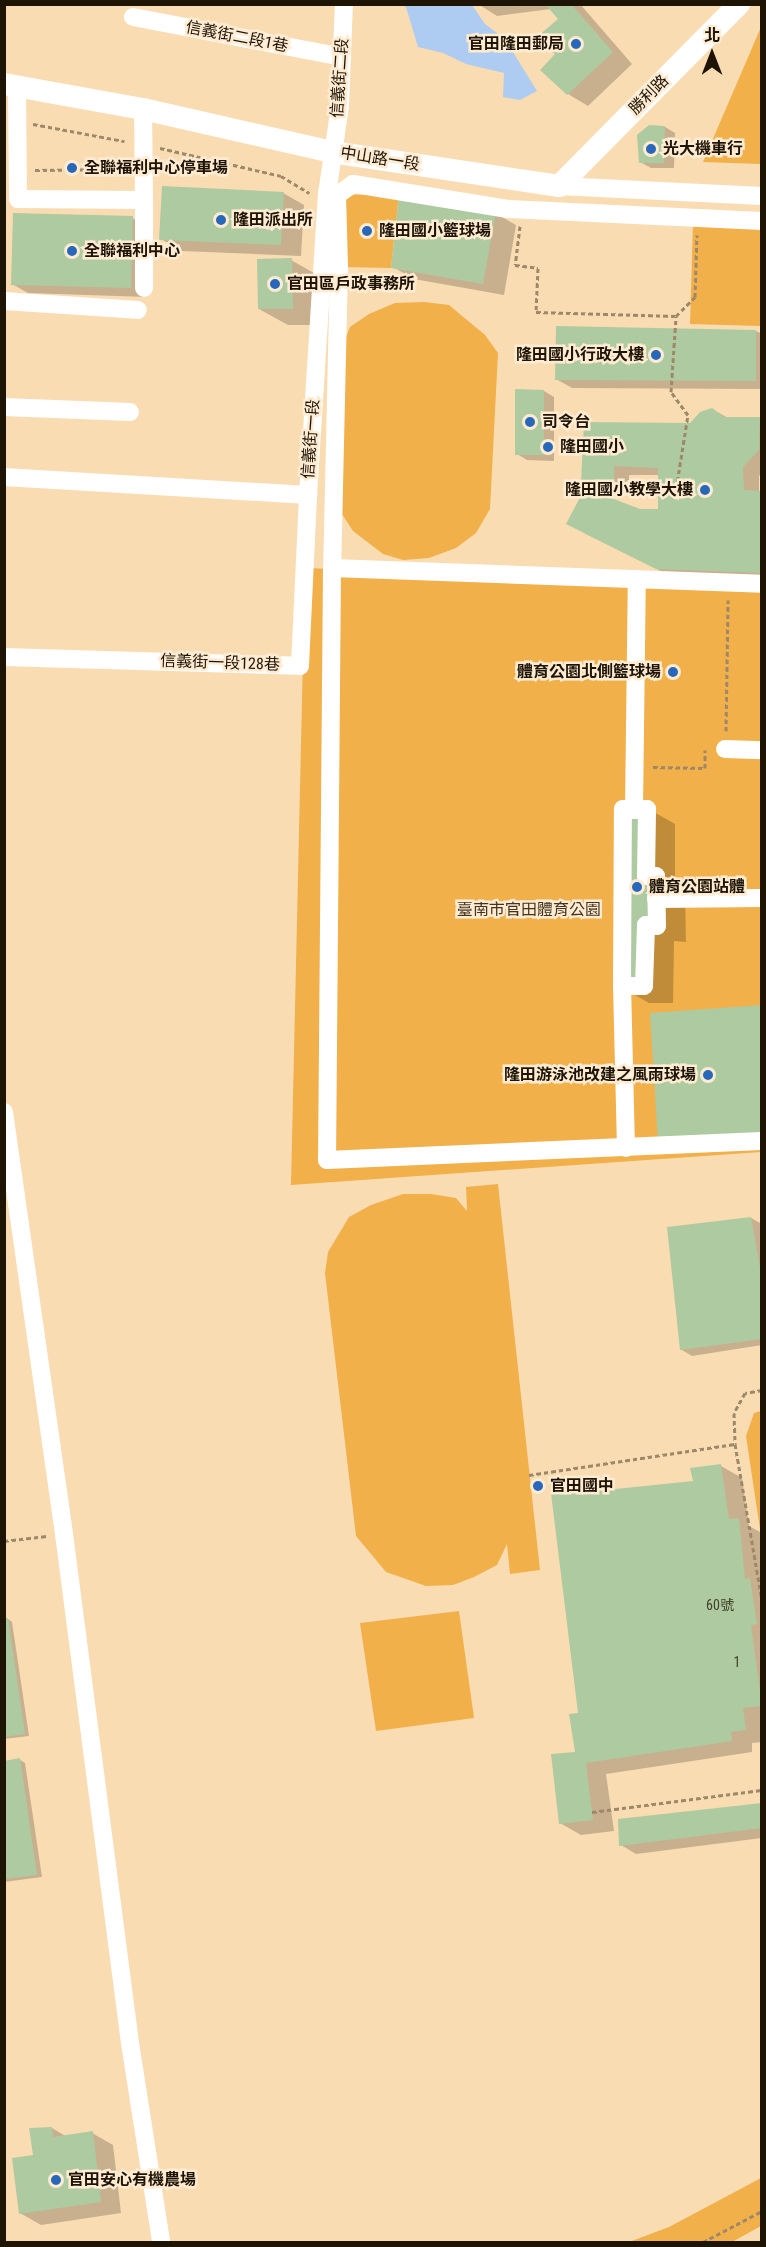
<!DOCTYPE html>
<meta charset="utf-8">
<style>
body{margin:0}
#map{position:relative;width:766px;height:2247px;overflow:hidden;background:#fadcb2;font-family:"Roboto Condensed","Noto Sans TC",sans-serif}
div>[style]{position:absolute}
.green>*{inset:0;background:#f1b049}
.water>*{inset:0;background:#aecbf1}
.shadow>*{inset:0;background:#0003}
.building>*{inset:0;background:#aecaa1}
.path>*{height:3px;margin-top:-1.5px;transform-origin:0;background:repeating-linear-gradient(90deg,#9d8869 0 4.5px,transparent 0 7.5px)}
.minor>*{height:18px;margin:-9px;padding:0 9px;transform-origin:9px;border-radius:9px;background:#fff}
.major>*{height:22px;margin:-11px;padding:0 11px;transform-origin:11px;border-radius:11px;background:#fff}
.dots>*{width:16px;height:16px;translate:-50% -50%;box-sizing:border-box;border:3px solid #feebd2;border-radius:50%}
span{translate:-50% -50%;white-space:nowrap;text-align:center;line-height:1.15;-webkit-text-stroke:5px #feebd2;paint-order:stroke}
.number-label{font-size:14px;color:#42422c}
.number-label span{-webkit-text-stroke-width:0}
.street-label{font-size:16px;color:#1e1405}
.poi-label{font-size:16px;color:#1e1405;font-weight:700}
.right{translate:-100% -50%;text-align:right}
.left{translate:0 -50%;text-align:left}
.park-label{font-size:16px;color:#423420}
.frame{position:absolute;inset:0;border:6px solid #1e1405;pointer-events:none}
.north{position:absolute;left:682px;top:24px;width:60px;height:60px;-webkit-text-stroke:4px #feebd2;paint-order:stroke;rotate:0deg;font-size:16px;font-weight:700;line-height:24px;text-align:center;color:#1e1405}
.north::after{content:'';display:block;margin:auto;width:21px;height:27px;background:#1e1405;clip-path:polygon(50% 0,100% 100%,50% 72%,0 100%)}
</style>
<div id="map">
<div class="green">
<div style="clip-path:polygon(761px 27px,761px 164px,703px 162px)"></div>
<div style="clip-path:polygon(399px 194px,391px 268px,339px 267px,337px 195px)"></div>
<div style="clip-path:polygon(693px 223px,761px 224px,761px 326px,690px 324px)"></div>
<div style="clip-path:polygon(424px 302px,449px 305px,485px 335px,498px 353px,490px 509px,476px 533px,456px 548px,429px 558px,403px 560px,383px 554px,353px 531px,340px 511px,342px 347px,350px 327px,369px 314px,395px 303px)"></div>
<div style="clip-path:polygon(305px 568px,761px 584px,761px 1152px,291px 1185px)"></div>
<div style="clip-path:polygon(498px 1184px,540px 1570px,510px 1574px,507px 1544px,497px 1565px,474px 1577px,453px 1585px,426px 1586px,386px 1572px,356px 1536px,325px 1273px,328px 1252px,349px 1217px,371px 1205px,403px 1194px,431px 1194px,456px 1198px,467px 1211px,466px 1187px)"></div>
<div style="clip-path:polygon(761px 1411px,762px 1411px,761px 1536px,746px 1436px,754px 1413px)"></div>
<div style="clip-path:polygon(459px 1611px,474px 1718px,376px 1731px,360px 1623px)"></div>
<div style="clip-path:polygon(761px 2178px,761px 2226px,732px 2242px,629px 2242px,669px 2227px)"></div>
</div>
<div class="water">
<div style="clip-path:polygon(402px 5px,472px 5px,485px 24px,505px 39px,537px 91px,520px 100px,503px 97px,504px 73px,466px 64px,443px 53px,418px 47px,406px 7px)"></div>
</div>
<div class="shadow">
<div style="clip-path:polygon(478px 4px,580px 4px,632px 64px,588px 106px,568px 94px,557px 53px,560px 19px,551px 9px,497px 16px)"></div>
<div style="clip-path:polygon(665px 127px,675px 133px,674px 168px,651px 168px,640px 162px)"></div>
<div style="clip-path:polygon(283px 193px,304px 205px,301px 256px,182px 251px,161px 239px)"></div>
<div style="clip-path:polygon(495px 213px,516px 225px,504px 295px,414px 279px,393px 267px)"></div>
<div style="clip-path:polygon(132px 218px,148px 227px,146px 297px,28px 293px,12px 284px)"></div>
<div style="clip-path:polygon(291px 260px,321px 277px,322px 325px,288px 325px,259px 309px)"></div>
<div style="clip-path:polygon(756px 331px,762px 334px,762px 389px,572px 388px,556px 379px)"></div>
<div style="clip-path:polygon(544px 391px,554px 397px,554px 461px,527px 460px,517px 454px)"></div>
<div style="clip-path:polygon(712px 409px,728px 418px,762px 419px,762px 473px,759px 476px,759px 492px,762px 492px,762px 580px,673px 577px,584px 533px,640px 510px,659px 511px,660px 475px,629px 475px,629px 492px,599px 491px,583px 482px,691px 424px)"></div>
<div style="clip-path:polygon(645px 807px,675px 824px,675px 889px,685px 894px,686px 942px,674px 941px,673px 1003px,649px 1003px,619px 986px)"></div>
<div style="clip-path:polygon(751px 1218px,762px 1224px,762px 1345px,692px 1356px,682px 1350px)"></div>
<div style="clip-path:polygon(721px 1466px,742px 1478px,749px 1526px,760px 1532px,762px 1742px,752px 1743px,752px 1752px,606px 1774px,614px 1831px,581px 1835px,560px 1823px,576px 1753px,580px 1714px,565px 1478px,586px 1490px,586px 1493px,694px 1483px)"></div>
<div style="clip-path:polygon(8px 1619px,12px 1622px,29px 1736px,4px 1739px,4px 1620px)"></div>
<div style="clip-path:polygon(20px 1760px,25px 1763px,42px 1877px,4px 1882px,4px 1762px)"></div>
<div style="clip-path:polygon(762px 1805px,762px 1838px,636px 1854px,621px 1845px)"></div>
<div style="clip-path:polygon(52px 2128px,67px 2137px,92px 2133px,113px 2145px,121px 2213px,41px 2225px,20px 2213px,35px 2156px)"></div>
</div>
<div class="building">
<div style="clip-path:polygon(545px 4px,571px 4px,613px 52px,567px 95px,540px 70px,555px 54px,537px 37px,558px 19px)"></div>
<div style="clip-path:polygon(649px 125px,665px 126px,664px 163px,639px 163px,637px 135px)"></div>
<div style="clip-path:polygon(162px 186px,284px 192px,281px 245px,159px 240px)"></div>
<div style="clip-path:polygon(399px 194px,496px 212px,483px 284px,391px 268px)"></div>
<div style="clip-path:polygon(13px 213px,133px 216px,131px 288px,11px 285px)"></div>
<div style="clip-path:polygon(292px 258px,293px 309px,258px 309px,257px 259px)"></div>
<div style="clip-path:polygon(556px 326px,756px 330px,756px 381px,555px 380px)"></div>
<div style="clip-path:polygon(515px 389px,544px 390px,544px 455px,515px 455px)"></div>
<div style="clip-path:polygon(712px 408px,724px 417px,760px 417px,759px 450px,743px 467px,744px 490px,762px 491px,762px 573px,656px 569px,566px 524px,585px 488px,640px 509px,658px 509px,658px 468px,614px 466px,614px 483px,581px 482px,584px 422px,690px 423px,700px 412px)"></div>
<div style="clip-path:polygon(618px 805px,646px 805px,657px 926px,646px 925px,644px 986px,618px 986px)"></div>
<div style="clip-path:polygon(762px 1005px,762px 1136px,658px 1143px,650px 1013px)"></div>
<div style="clip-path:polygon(751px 1217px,762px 1279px,762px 1339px,680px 1350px,667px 1227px)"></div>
<div style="clip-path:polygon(721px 1464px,729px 1519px,739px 1518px,745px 1579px,750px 1578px,757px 1624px,751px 1625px,762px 1706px,743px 1708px,746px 1730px,731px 1732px,732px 1741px,586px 1763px,593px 1820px,559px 1824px,551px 1754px,575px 1752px,569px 1714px,578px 1713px,549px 1477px,566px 1476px,567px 1494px,693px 1481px,690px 1468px)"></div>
<div style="clip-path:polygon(4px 1618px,8px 1618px,25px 1734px,4px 1737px)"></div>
<div style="clip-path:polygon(20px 1758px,37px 1875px,4px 1879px,4px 1761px)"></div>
<div style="clip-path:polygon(762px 1803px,762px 1828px,619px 1846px,618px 1819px)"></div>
<div style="clip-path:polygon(52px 2127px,53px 2137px,93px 2131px,101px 2202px,19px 2214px,12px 2158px,33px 2155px,29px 2128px)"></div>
</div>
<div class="path">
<div style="left:33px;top:124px;width:93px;rotate:10.6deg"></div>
<div style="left:160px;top:148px;width:124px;rotate:13deg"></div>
<div style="left:281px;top:176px;width:33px;rotate:31deg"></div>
<div style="left:35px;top:170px;width:92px;rotate:-0.6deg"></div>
<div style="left:520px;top:226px;width:39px;rotate:97deg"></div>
<div style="left:515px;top:265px;width:23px;rotate:7deg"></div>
<div style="left:538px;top:268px;width:44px;rotate:92.6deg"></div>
<div style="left:536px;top:312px;width:140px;rotate:1.6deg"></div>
<div style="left:675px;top:496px;width:82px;rotate:-80.9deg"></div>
<div style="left:688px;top:415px;width:29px;rotate:-126deg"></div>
<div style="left:671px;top:392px;width:76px;rotate:-86.2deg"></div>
<div style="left:676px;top:316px;width:27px;rotate:-45deg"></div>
<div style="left:695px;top:297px;width:62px;rotate:-88.2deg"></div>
<div style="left:726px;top:731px;width:131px;rotate:-89.1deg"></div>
<div style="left:653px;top:767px;width:52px;rotate:1.1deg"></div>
<div style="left:705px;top:768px;width:18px;rotate:-90deg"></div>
<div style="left:762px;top:1390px;width:17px;rotate:170deg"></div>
<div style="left:745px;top:1393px;width:23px;rotate:119deg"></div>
<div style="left:734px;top:1413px;width:31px;rotate:88deg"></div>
<div style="left:735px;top:1444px;width:158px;rotate:80.2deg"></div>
<div style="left:529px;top:1475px;width:208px;rotate:-8.6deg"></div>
<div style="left:4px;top:1541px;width:43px;rotate:-6.6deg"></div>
<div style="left:592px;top:1812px;width:171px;rotate:-7.4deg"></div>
<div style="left:703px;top:2242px;width:67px;rotate:-27.7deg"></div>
</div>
<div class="minor">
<div style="left:133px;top:17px;width:213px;rotate:10.8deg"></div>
<div style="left:17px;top:86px;width:113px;rotate:89.5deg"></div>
<div style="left:18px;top:199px;width:126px;rotate:0.5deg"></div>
<div style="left:144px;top:200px;width:91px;rotate:-90.6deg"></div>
<div style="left:559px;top:186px;width:203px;rotate:2.8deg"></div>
<div style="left:144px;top:200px;width:88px;rotate:90deg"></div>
<div style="left:762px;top:221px;width:254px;rotate:-177.3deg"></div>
<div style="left:508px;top:209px;width:157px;rotate:-170.8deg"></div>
<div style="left:353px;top:184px;width:19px;rotate:145deg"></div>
<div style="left:337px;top:195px;width:72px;rotate:88.4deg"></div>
<div style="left:339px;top:267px;width:301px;rotate:91.3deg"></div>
<div style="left:332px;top:568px;width:430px;rotate:2.1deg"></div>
<div style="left:4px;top:301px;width:134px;rotate:3.8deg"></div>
<div style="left:4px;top:407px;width:126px;rotate:2.3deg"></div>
<div style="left:4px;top:477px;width:305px;rotate:3.4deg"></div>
<div style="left:308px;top:495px;width:302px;rotate:-86.4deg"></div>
<div style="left:327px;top:194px;width:89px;rotate:-81.6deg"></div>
<div style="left:340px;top:106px;width:102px;rotate:-87.8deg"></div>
<div style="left:332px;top:568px;width:592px;rotate:90.48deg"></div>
<div style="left:327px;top:1160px;width:435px;rotate:-2.5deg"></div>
<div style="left:4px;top:657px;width:296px;rotate:1.7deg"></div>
<div style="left:300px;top:666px;width:171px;rotate:-87.3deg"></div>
<div style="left:725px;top:749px;width:37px;rotate:2deg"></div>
<div style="left:656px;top:899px;width:106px;rotate:-0.5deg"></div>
<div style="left:622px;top:986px;width:177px;rotate:-89.7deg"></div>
<div style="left:623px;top:809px;width:11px;rotate:5deg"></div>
<div style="left:4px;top:1112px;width:426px;rotate:81.9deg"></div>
<div style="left:64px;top:1534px;width:513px;rotate:82.61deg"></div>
<div style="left:130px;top:2043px;width:201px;rotate:81.1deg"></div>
<div style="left:626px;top:1148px;width:162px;rotate:-91.4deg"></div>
<div style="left:622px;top:986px;width:22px"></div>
<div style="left:644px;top:986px;width:61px;rotate:-88.1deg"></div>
<div style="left:646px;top:925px;width:11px;rotate:5deg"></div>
<div style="left:657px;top:926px;width:50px;rotate:-91.1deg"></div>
<div style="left:656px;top:876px;width:10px;rotate:180deg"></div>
<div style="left:646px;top:876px;width:67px;rotate:-89.1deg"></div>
<div style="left:647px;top:809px;width:13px;rotate:176deg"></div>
<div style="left:634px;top:810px;width:231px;rotate:-89.3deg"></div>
</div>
<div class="major">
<div style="left:4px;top:84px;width:141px;rotate:10.2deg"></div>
<div style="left:143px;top:109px;width:194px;rotate:12.8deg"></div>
<div style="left:332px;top:152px;width:230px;rotate:8.5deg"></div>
<div style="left:559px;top:186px;width:256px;rotate:-45.3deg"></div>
</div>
<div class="dots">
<div style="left:576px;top:44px;background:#2768ba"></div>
<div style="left:651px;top:149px;background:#2768ba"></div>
<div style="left:72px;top:168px;background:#2768ba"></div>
<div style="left:221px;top:220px;background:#2768ba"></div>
<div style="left:367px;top:231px;background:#2768ba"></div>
<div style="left:72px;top:251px;background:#2768ba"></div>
<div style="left:275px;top:284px;background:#2768ba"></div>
<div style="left:656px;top:355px;background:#2768ba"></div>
<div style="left:530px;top:422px;background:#2768ba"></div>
<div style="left:548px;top:447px;background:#2768ba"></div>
<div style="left:705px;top:490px;background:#2768ba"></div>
<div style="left:673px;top:672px;background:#2768ba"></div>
<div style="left:637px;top:887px;background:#2768ba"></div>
<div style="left:708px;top:1075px;background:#2768ba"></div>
<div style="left:538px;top:1486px;background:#2768ba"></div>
<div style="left:56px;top:2180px;background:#2768ba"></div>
</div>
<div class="number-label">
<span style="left:720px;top:1605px">60號</span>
<span style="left:737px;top:1662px">1</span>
</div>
<div class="street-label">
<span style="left:237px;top:37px;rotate:11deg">信義街二段1巷</span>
<span style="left:340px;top:78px;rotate:-86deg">信義街二段</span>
<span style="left:649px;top:95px;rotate:-45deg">勝利路</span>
<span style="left:380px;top:159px;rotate:9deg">中山路一段</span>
<span style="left:311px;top:439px;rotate:-86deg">信義街一段</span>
<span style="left:220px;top:663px;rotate:2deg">信義街一段128巷</span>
</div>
<div class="poi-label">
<span class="right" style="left:564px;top:44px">官田隆田郵局</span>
<span class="left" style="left:663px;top:149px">光大機車行</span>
<span class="left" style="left:84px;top:168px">全聯福利中心停車場</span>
<span class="left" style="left:233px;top:220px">隆田派出所</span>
<span class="left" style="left:379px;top:231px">隆田國小籃球場</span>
<span class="left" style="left:84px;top:251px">全聯福利中心</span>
<span class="left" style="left:287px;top:284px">官田區戶政事務所</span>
<span class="right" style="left:644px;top:355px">隆田國小行政大樓</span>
<span class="left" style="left:542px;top:422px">司令台</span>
<span class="left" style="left:560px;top:447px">隆田國小</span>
<span class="right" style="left:693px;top:490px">隆田國小教學大樓</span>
<span class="right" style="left:661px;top:672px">體育公園北側籃球場</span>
<span class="left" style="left:649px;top:887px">體育公園站體</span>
<span class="right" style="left:696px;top:1075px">隆田游泳池改建之風雨球場</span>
<span class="left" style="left:550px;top:1486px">官田國中</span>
<span class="left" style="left:68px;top:2180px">官田安心有機農場</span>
</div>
<div class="park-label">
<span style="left:529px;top:910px">臺南市官田體育公園</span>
</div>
<div class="frame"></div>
<div class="north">北</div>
</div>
